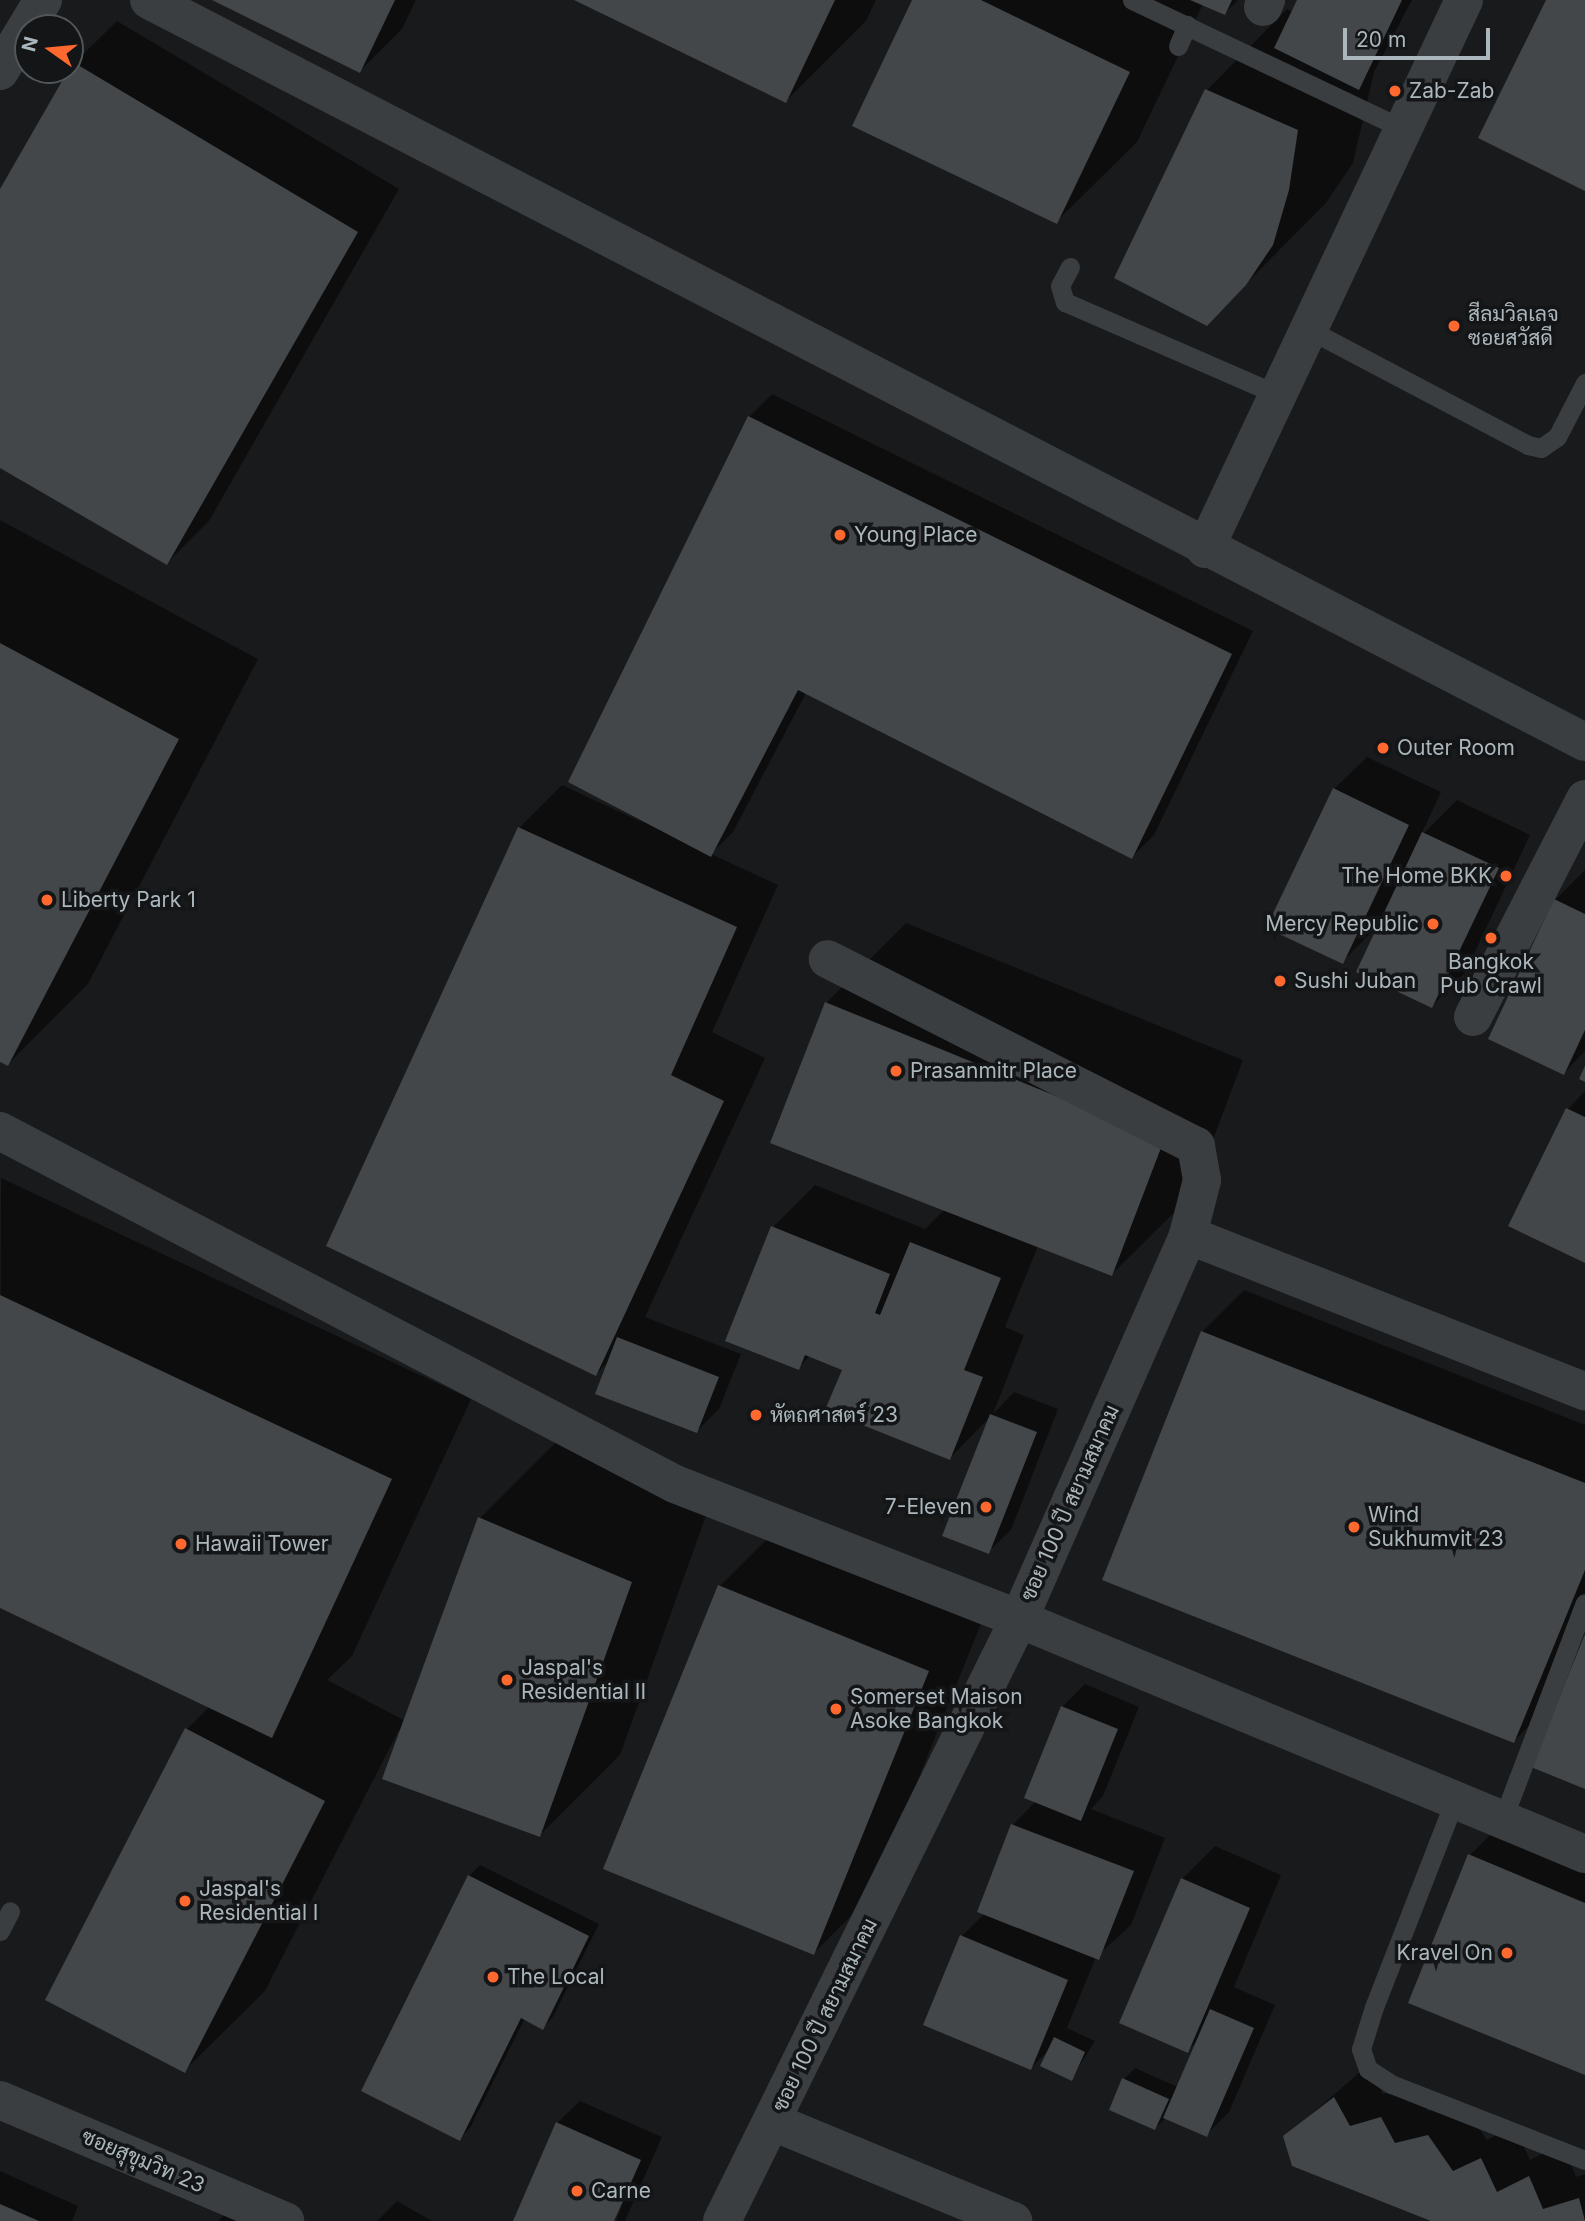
<!DOCTYPE html>
<meta charset="utf-8">
<style>
body{margin:0}
#map{position:relative;width:1585px;height:2221px;overflow:hidden;background:#191a1c;font-family:Inter,Sarabun,sans-serif}
div>[style]{position:absolute}
.shadow>*{inset:0;background:#0007}
.building>*{inset:0;background:#434749}
.service>*{height:19px;margin:-9.5px;padding:0 9.5px;transform-origin:9.5px;border-radius:9.5px;background:#3a3e41}
.minor>*{height:38px;margin:-19px;padding:0 19px;transform-origin:19px;border-radius:19px;background:#3a3e41}
.dots>*{width:19px;height:19px;translate:-50% -50%;box-sizing:border-box;border:4px solid #141517;border-radius:50%}
span{translate:-50% -50%;white-space:nowrap;text-align:center;line-height:1.15;-webkit-text-stroke:7px #141517;paint-order:stroke}
.poi-label{font-size:21px;color:#abb7bc}
.left{translate:0 -50%;text-align:left}
.right{translate:-100% -50%;text-align:right}
.street-label{font-size:21px;color:#abb7bc}
.north{position:absolute;left:14px;top:14px;width:70px;height:70px;box-sizing:border-box;background:#141517;border:2px solid #505659;border-radius:50%;rotate:285deg;font-size:19px;font-weight:700;line-height:28px;text-align:center;color:#abb7bc}
.north::after{content:'';display:block;margin:auto;width:24px;height:32px;background:#ff682e;clip-path:polygon(50% 0,100% 100%,50% 72%,0 100%)}
.scale{position:absolute;left:1343px;top:28px;width:147px;height:32px;box-sizing:border-box;border:4px solid #abb7bc;border-top:0;padding-left:9px;font-size:21px;line-height:24px;white-space:nowrap;color:#abb7bc;-webkit-text-stroke:5px #141517;paint-order:stroke}
</style>
<div id="map">
<div class="shadow">
<div style="clip-path:polygon(216px 0,416px 0,402px 29px,360px 71px)"></div>
<div style="clip-path:polygon(578px 0,876px 0,866px 21px,786px 101px)"></div>
<div style="clip-path:polygon(914px 0,1238px 0,1225px 13px,1203px 4px,1137px 142px,1056px 222px)"></div>
<div style="clip-path:polygon(1299px 0,1412px 0,1374px 72px,1353px 163px,1326px 203px,1206px 324px,1116px 277px,1207px 90px,1287px 9px,1293px 12px)"></div>
<div style="clip-path:polygon(117px 21px,399px 189px,209px 521px,167px 563px,0 466px,0 192px,74px 63px)"></div>
<div style="clip-path:polygon(772px 394px,1253px 631px,1154px 835px,1132px 857px,806px 693px,733px 832px,711px 854px,778px 885px,712px 1032px,765px 1058px,645px 1317px,741px 1354px,719px 1409px,697px 1431px,610px 1360px,596px 1374px,519px 828px,562px 785px,646px 824px,570px 781px,749px 417px)"></div>
<div style="clip-path:polygon(0 520px,258px 659px,88px 984px,8px 1064px,0 1060px)"></div>
<div style="clip-path:polygon(1367px 757px,1441px 792px,1420px 837px,1457px 800px,1530px 835px,1465px 973px,1432px 1006px,1379px 925px,1342px 962px,1334px 789px)"></div>
<div style="clip-path:polygon(1585px 870px,1585px 1051px,1564px 1073px,1555px 900px)"></div>
<div style="clip-path:polygon(906px 923px,1243px 1060px,1192px 1195px,1112px 1274px,1038px 1246px,1005px 1327px,1024px 1335px,993px 1414px,1014px 1392px,1058px 1409px,1011px 1530px,988px 1552px,991px 1416px,950px 1458px,844px 1369px,811px 1355px,798px 1368px,773px 1227px,815px 1185px,925px 1229px,945px 1209px,826px 1003px)"></div>
<div style="clip-path:polygon(1585px 1091px,1585px 1261px,1511px 1225px,1568px 1109px)"></div>
<div style="clip-path:polygon(1px 1178px,471px 1399px,352px 1656px,327px 1680px,404px 1720px,480px 1518px,559px 1439px,711px 1502px,620px 1755px,540px 1835px,399px 1730px,265px 1991px,185px 2070px,47px 2000px,187px 1729px,210px 1706px,0 1607px)"></div>
<div style="clip-path:polygon(1244px 1290px,1585px 1425px,1585px 1628px,1556px 1699px,1514px 1741px,1202px 1332px)"></div>
<div style="clip-path:polygon(777px 1529px,985px 1614px,871px 1896px,814px 1953px,720px 1586px)"></div>
<div style="clip-path:polygon(1085px 1684px,1139px 1707px,1103px 1796px,1091px 1809px,1165px 1838px,1131px 1925px,1096px 1957px,1067px 2028px,1095px 2041px,1071px 2079px,1049px 2050px,1031px 2068px,962px 1936px,985px 1913px,979px 1911px,1013px 1825px,1036px 1801px,1062px 1707px)"></div>
<div style="clip-path:polygon(1512px 1813px,1585px 1843px,1585px 2073px,1470px 1855px)"></div>
<div style="clip-path:polygon(1215px 1846px,1281px 1875px,1234px 1987px,1275px 2005px,1229px 2112px,1206px 2135px,1166px 2118px,1155px 2128px,1124px 2079px,1135px 2068px,1178px 2087px,1198px 2041px,1187px 2051px,1182px 1879px)"></div>
<div style="clip-path:polygon(480px 1865px,599px 1924px,553px 2017px,542px 2028px,525px 2018px,470px 2128px,459px 2139px,469px 1876px)"></div>
<div style="clip-path:polygon(1368px 2065px,1383px 2094px,1414px 2085px,1428px 2111px,1461px 2103px,1487px 2140px,1515px 2126px,1530px 2160px,1562px 2144px,1576px 2177px,1585px 2174px,1585px 2221px,1435px 2221px,1285px 2137px)"></div>
<div style="clip-path:polygon(580px 2101px,662px 2137px,625px 2221px,616px 2221px,643px 2151px,612px 2221px,515px 2221px,557px 2123px)"></div>
<div style="clip-path:polygon(0 2171px,78px 2206px,72px 2221px,0 2221px)"></div>
<div style="clip-path:polygon(397px 2201px,432px 2221px,377px 2221px)"></div>
<div style="clip-path:polygon(238px 2202px,276px 2221px,218px 2221px)"></div>
</div>
<div class="building">
<div style="clip-path:polygon(212px 0,395px 0,360px 73px)"></div>
<div style="clip-path:polygon(574px 0,835px 0,786px 103px)"></div>
<div style="clip-path:polygon(912px 0,981px 0,1130px 72px,1057px 224px,852px 126px)"></div>
<div style="clip-path:polygon(1190px 0,1232px 0,1225px 15px)"></div>
<div style="clip-path:polygon(1297px 0,1402px 0,1359px 90px,1274px 48px)"></div>
<div style="clip-path:polygon(1546px 0,1585px 0,1585px 191px,1478px 138px)"></div>
<div style="clip-path:polygon(73px 62px,358px 232px,167px 565px,0 468px,0 189px)"></div>
<div style="clip-path:polygon(1205px 89px,1298px 130px,1289px 190px,1273px 245px,1246px 285px,1207px 326px,1114px 278px)"></div>
<div style="clip-path:polygon(748px 416px,1232px 654px,1132px 859px,798px 690px,711px 857px,568px 782px)"></div>
<div style="clip-path:polygon(0 643px,179px 739px,8px 1066px,0 1062px)"></div>
<div style="clip-path:polygon(1333px 788px,1409px 825px,1343px 964px,1266px 928px)"></div>
<div style="clip-path:polygon(518px 827px,737px 927px,671px 1075px,724px 1101px,596px 1376px,326px 1246px)"></div>
<div style="clip-path:polygon(1422px 832px,1499px 868px,1432px 1008px,1356px 972px)"></div>
<div style="clip-path:polygon(1554px 899px,1585px 914px,1585px 1030px,1564px 1075px,1488px 1039px)"></div>
<div style="clip-path:polygon(825px 1002px,1164px 1140px,1112px 1276px,770px 1143px)"></div>
<div style="clip-path:polygon(1585px 1066px,1585px 1082px,1579px 1079px)"></div>
<div style="clip-path:polygon(1566px 1108px,1585px 1117px,1585px 1263px,1508px 1226px)"></div>
<div style="clip-path:polygon(771px 1226px,890px 1274px,875px 1313px,880px 1315px,910px 1242px,1001px 1278px,964px 1370px,983px 1377px,950px 1460px,825px 1410px,842px 1370px,805px 1355px,799px 1370px,725px 1341px)"></div>
<div style="clip-path:polygon(0 1295px,392px 1479px,272px 1738px,0 1608px)"></div>
<div style="clip-path:polygon(1201px 1331px,1585px 1483px,1585px 1570px,1514px 1743px,1102px 1580px)"></div>
<div style="clip-path:polygon(617px 1337px,719px 1377px,697px 1433px,595px 1394px)"></div>
<div style="clip-path:polygon(990px 1414px,1037px 1432px,989px 1554px,942px 1536px)"></div>
<div style="clip-path:polygon(478px 1517px,632px 1582px,540px 1837px,382px 1779px)"></div>
<div style="clip-path:polygon(718px 1585px,929px 1671px,814px 1955px,603px 1869px)"></div>
<div style="clip-path:polygon(1585px 1634px,1585px 1789px,1531px 1767px)"></div>
<div style="clip-path:polygon(1061px 1706px,1118px 1729px,1081px 1821px,1024px 1798px)"></div>
<div style="clip-path:polygon(185px 1728px,325px 1801px,185px 2073px,45px 2000px)"></div>
<div style="clip-path:polygon(1011px 1824px,1134px 1871px,1099px 1960px,977px 1912px)"></div>
<div style="clip-path:polygon(1468px 1854px,1585px 1903px,1585px 2075px,1408px 2003px)"></div>
<div style="clip-path:polygon(468px 1875px,589px 1936px,543px 2030px,521px 2018px,460px 2141px,361px 2091px)"></div>
<div style="clip-path:polygon(1181px 1878px,1250px 1908px,1188px 2053px,1119px 2023px)"></div>
<div style="clip-path:polygon(960px 1935px,1068px 1980px,1031px 2070px,923px 2025px)"></div>
<div style="clip-path:polygon(1210px 2009px,1254px 2028px,1207px 2137px,1163px 2118px)"></div>
<div style="clip-path:polygon(1054px 2037px,1085px 2052px,1072px 2081px,1040px 2066px)"></div>
<div style="clip-path:polygon(1122px 2078px,1169px 2099px,1155px 2130px,1109px 2110px)"></div>
<div style="clip-path:polygon(1334px 2097px,1350px 2126px,1381px 2117px,1395px 2143px,1428px 2135px,1453px 2171px,1481px 2158px,1497px 2192px,1529px 2176px,1543px 2209px,1579px 2198px,1585px 2221px,1431px 2221px,1292px 2166px,1283px 2136px)"></div>
<div style="clip-path:polygon(556px 2122px,641px 2160px,614px 2221px,513px 2221px)"></div>
<div style="clip-path:polygon(0 2204px,39px 2221px,0 2221px)"></div>
</div>
<div class="service">
<div style="left:1132px;top:0;width:299px;rotate:25.4deg"></div>
<div style="left:1178px;top:46px;width:23px;rotate:-67deg"></div>
<div style="left:1070px;top:267px;width:21px;rotate:118deg"></div>
<div style="left:1060px;top:286px;width:17px;rotate:73deg"></div>
<div style="left:1065px;top:302px;width:231px;rotate:23.5deg"></div>
<div style="left:1308px;top:329px;width:249px;rotate:27.8deg"></div>
<div style="left:1528px;top:445px;width:13px;rotate:13deg"></div>
<div style="left:1541px;top:448px;width:19px;rotate:-35deg"></div>
<div style="left:1557px;top:437px;width:61px;rotate:-62.6deg"></div>
<div style="left:1454px;top:1802px;width:220px;rotate:111.3deg"></div>
<div style="left:1374px;top:2007px;width:44px;rotate:107.2deg"></div>
<div style="left:1361px;top:2049px;width:21px;rotate:71deg"></div>
<div style="left:1368px;top:2069px;width:27px;rotate:33deg"></div>
<div style="left:1391px;top:2084px;width:208px;rotate:21.4deg"></div>
<div style="left:1502px;top:1821px;width:233px;rotate:-69.2deg"></div>
<div style="left:0;top:1931px;width:22px;rotate:-63deg"></div>
</div>
<div class="minor">
<div style="left:149px;top:0;width:1616px;rotate:27.33deg"></div>
<div style="left:1263px;top:7px;width:8px;rotate:-67deg"></div>
<div style="left:0;top:71px;width:83px;rotate:-58.8deg"></div>
<div style="left:1205px;top:549px;width:607px;rotate:-64.74deg"></div>
<div style="left:1473px;top:1017px;width:245px;rotate:-62.8deg"></div>
<div style="left:0;top:1131px;width:762px;rotate:27.61deg"></div>
<div style="left:675px;top:1484px;width:370px;rotate:21.4deg"></div>
<div style="left:1019px;top:1619px;width:613px;rotate:22.55deg"></div>
<div style="left:1188px;top:1235px;width:427px;rotate:21.5deg"></div>
<div style="left:0;top:2100px;width:310px;rotate:23deg"></div>
<div style="left:773px;top:2122px;width:260px;rotate:22.4deg"></div>
<div style="left:722px;top:2221px;width:671px;rotate:-63.74deg"></div>
<div style="left:1019px;top:1619px;width:420px;rotate:-66.2deg"></div>
<div style="left:1188px;top:1235px;width:57px;rotate:-75.7deg"></div>
<div style="left:1202px;top:1180px;width:35px;rotate:-100deg"></div>
<div style="left:1196px;top:1146px;width:413px;rotate:-153.1deg"></div>
</div>
<div class="dots">
<div style="left:1395px;top:91px;background:#ff682e"></div>
<div style="left:1454px;top:326px;background:#ff682e"></div>
<div style="left:840px;top:535px;background:#ff682e"></div>
<div style="left:1383px;top:748px;background:#ff682e"></div>
<div style="left:1506px;top:876px;background:#ff682e"></div>
<div style="left:47px;top:900px;background:#ff682e"></div>
<div style="left:1433px;top:924px;background:#ff682e"></div>
<div style="left:1491px;top:938px;background:#ff682e"></div>
<div style="left:1280px;top:981px;background:#ff682e"></div>
<div style="left:896px;top:1071px;background:#ff682e"></div>
<div style="left:756px;top:1415px;background:#ff682e"></div>
<div style="left:986px;top:1507px;background:#ff682e"></div>
<div style="left:1354px;top:1527px;background:#ff682e"></div>
<div style="left:181px;top:1544px;background:#ff682e"></div>
<div style="left:507px;top:1680px;background:#ff682e"></div>
<div style="left:836px;top:1709px;background:#ff682e"></div>
<div style="left:185px;top:1901px;background:#ff682e"></div>
<div style="left:1507px;top:1953px;background:#ff682e"></div>
<div style="left:493px;top:1977px;background:#ff682e"></div>
<div style="left:577px;top:2191px;background:#ff682e"></div>
</div>
<div class="poi-label">
<span class="left" style="left:1409px;top:91px">Zab-Zab</span>
<span class="left" style="left:1468px;top:326px">สีลมวิลเลจ<br>ซอยสวัสดี</span>
<span class="left" style="left:854px;top:535px">Young Place</span>
<span class="left" style="left:1397px;top:748px">Outer Room</span>
<span class="right" style="left:1492px;top:876px">The Home BKK</span>
<span class="left" style="left:61px;top:900px">Liberty Park 1</span>
<span class="right" style="left:1419px;top:924px">Mercy Republic</span>
<span style="left:1491px;top:974px">Bangkok<br>Pub Crawl</span>
<span class="left" style="left:1294px;top:981px">Sushi Juban</span>
<span class="left" style="left:910px;top:1071px">Prasanmitr Place</span>
<span class="left" style="left:770px;top:1415px">หัตถศาสตร์ 23</span>
<span class="right" style="left:972px;top:1507px">7-Eleven</span>
<span class="left" style="left:1368px;top:1527px">Wind<br>Sukhumvit 23</span>
<span class="left" style="left:195px;top:1544px">Hawaii Tower</span>
<span class="left" style="left:521px;top:1680px">Jaspal's<br>Residential II</span>
<span class="left" style="left:850px;top:1709px">Somerset Maison<br>Asoke Bangkok</span>
<span class="left" style="left:199px;top:1901px">Jaspal's<br>Residential I</span>
<span class="right" style="left:1493px;top:1953px">Kravel On</span>
<span class="left" style="left:507px;top:1977px">The Local</span>
<span class="left" style="left:591px;top:2191px">Carne</span>
</div>
<div class="street-label">
<span style="left:1070px;top:1503px;rotate:-66deg">ซอย 100 ปี สยามสมาคม</span>
<span style="left:825px;top:2015px;rotate:-64deg">ซอย 100 ปี สยามสมาคม</span>
<span style="left:143px;top:2161px;rotate:23deg">ซอยสุขุมวิท 23</span>
</div>
<div class="north">N</div>
<div class="scale">20 m</div>
</div>
